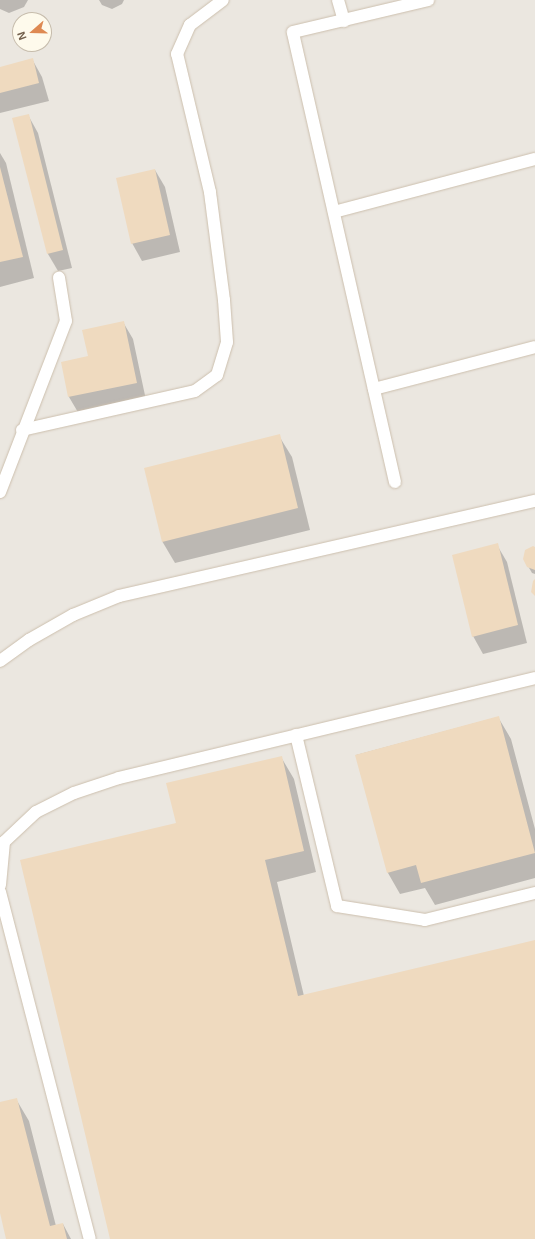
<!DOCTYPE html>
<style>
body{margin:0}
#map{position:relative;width:535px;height:1239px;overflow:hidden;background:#fbf6e6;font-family:Helvetica,sans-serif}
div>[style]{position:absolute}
.industrial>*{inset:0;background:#ebe7e0}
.shadow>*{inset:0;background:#0003}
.building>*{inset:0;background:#efdabf}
.roads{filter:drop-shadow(0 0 1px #ccbfad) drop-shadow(0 0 1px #ccbfad)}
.service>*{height:12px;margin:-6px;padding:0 6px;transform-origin:6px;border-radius:6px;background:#fff}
span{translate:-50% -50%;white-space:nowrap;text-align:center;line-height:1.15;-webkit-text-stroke:4px #fefaec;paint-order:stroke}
.north{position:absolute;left:12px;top:12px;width:40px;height:40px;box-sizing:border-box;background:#fefaec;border:1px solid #c6bcac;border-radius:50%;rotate:250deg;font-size:11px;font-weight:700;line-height:16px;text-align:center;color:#73604c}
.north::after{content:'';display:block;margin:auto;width:14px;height:18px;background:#de8952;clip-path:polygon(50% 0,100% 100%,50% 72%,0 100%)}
</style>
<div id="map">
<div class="industrial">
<div style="clip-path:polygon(evenodd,0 0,535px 0,535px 1239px,0 1239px,0 0,20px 20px,44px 20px,44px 44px,20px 44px,20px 20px)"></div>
</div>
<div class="shadow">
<div style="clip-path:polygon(0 0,28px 0,24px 7px,9px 13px,0 9px)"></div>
<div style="clip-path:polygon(99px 0,124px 0,122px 4px,112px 9px,102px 5px)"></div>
<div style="clip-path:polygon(32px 59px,42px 77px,49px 101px,0 113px,0 68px)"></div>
<div style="clip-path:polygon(28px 115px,38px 133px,72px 268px,58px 271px,48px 254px,14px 119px)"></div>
<div style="clip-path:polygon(0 153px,6px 163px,34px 278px,0 287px)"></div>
<div style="clip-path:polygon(155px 170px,165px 187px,180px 252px,142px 261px,132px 243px)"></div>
<div style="clip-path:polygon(123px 322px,133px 339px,146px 400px,79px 414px,69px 397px,62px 363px,89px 357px)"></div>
<div style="clip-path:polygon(279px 436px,292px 457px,310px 530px,175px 563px,162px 541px)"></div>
<div style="clip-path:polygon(497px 545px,507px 562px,527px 643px,483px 654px,473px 636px)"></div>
<div style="clip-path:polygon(535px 548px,535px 574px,532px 573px,524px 559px)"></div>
<div style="clip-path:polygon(498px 717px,511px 739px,535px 829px,535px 878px,435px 905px,425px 888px,400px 894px,388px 873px,356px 755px)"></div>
<div style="clip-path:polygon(281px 757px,294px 779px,316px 872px,277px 882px,304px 996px,535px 941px,535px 1239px,111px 1239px,177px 824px)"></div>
<div style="clip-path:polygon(16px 1099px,29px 1121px,56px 1226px,63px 1224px,71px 1239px,7px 1239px,0 1209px,0 1103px)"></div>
</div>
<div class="building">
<div style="clip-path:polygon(33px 58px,39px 83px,0 93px,0 67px)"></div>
<div style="clip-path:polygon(29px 114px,63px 250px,47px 254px,12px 118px)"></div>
<div style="clip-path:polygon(0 167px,23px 257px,0 262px)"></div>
<div style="clip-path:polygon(155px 169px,170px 235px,131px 244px,116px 178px)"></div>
<div style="clip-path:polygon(124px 321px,137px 383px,68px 397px,61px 362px,88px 356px,82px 330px)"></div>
<div style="clip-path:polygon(280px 434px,298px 508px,162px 542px,144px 468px)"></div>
<div style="clip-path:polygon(498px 543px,518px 625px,472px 637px,452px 555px)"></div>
<div style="clip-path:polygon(533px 546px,535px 547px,535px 570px,527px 567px,523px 559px,525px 550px)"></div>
<div style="clip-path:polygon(535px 579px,535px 596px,531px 592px,533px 581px)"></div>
<div style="clip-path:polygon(499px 716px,535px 853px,421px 883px,416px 865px,387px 873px,355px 755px)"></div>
<div style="clip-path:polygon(282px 756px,304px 851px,265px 860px,298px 996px,535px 940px,535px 1239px,110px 1239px,20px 860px,176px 823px,166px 783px)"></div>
<div style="clip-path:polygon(17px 1098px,50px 1226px,63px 1223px,67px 1239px,6px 1239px,0 1213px,0 1102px)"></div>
</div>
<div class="roads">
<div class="service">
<div style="left:338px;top:0;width:22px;rotate:74deg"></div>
<div style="left:334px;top:212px;width:208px;rotate:-14.8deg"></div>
<div style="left:374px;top:389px;width:166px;rotate:-14.6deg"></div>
<div style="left:22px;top:430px;width:177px;rotate:-12.7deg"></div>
<div style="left:195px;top:391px;width:27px;rotate:-36deg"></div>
<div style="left:217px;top:375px;width:34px;rotate:-73deg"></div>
<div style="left:227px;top:342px;width:42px;rotate:-94.1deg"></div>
<div style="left:224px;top:300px;width:109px;rotate:-97.4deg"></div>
<div style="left:210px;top:192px;width:142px;rotate:-103.4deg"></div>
<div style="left:177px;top:54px;width:32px;rotate:-66deg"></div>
<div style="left:190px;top:25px;width:41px;rotate:-37.1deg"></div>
<div style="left:395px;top:482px;width:461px;rotate:-102.8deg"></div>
<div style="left:293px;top:32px;width:139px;rotate:-13.3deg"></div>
<div style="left:0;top:492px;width:183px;rotate:-68.9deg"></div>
<div style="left:66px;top:321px;width:44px;rotate:-99.2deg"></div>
<div style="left:0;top:661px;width:36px;rotate:-36deg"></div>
<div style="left:29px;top:640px;width:51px;rotate:-29.6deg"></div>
<div style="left:73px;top:615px;width:50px;rotate:-22.4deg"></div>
<div style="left:119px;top:596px;width:427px;rotate:-12.9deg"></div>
<div style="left:296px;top:735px;width:176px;rotate:76.5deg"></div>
<div style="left:337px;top:906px;width:89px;rotate:9deg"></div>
<div style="left:425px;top:920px;width:113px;rotate:-13.8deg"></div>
<div style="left:0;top:885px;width:43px;rotate:-84.7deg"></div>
<div style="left:4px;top:842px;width:44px;rotate:-43.2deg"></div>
<div style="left:36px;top:812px;width:42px;rotate:-26.6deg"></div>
<div style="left:74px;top:793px;width:47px;rotate:-18.4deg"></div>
<div style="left:119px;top:778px;width:428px;rotate:-13.5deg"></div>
<div style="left:0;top:892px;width:358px;rotate:75.5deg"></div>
</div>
</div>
<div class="north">N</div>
</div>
